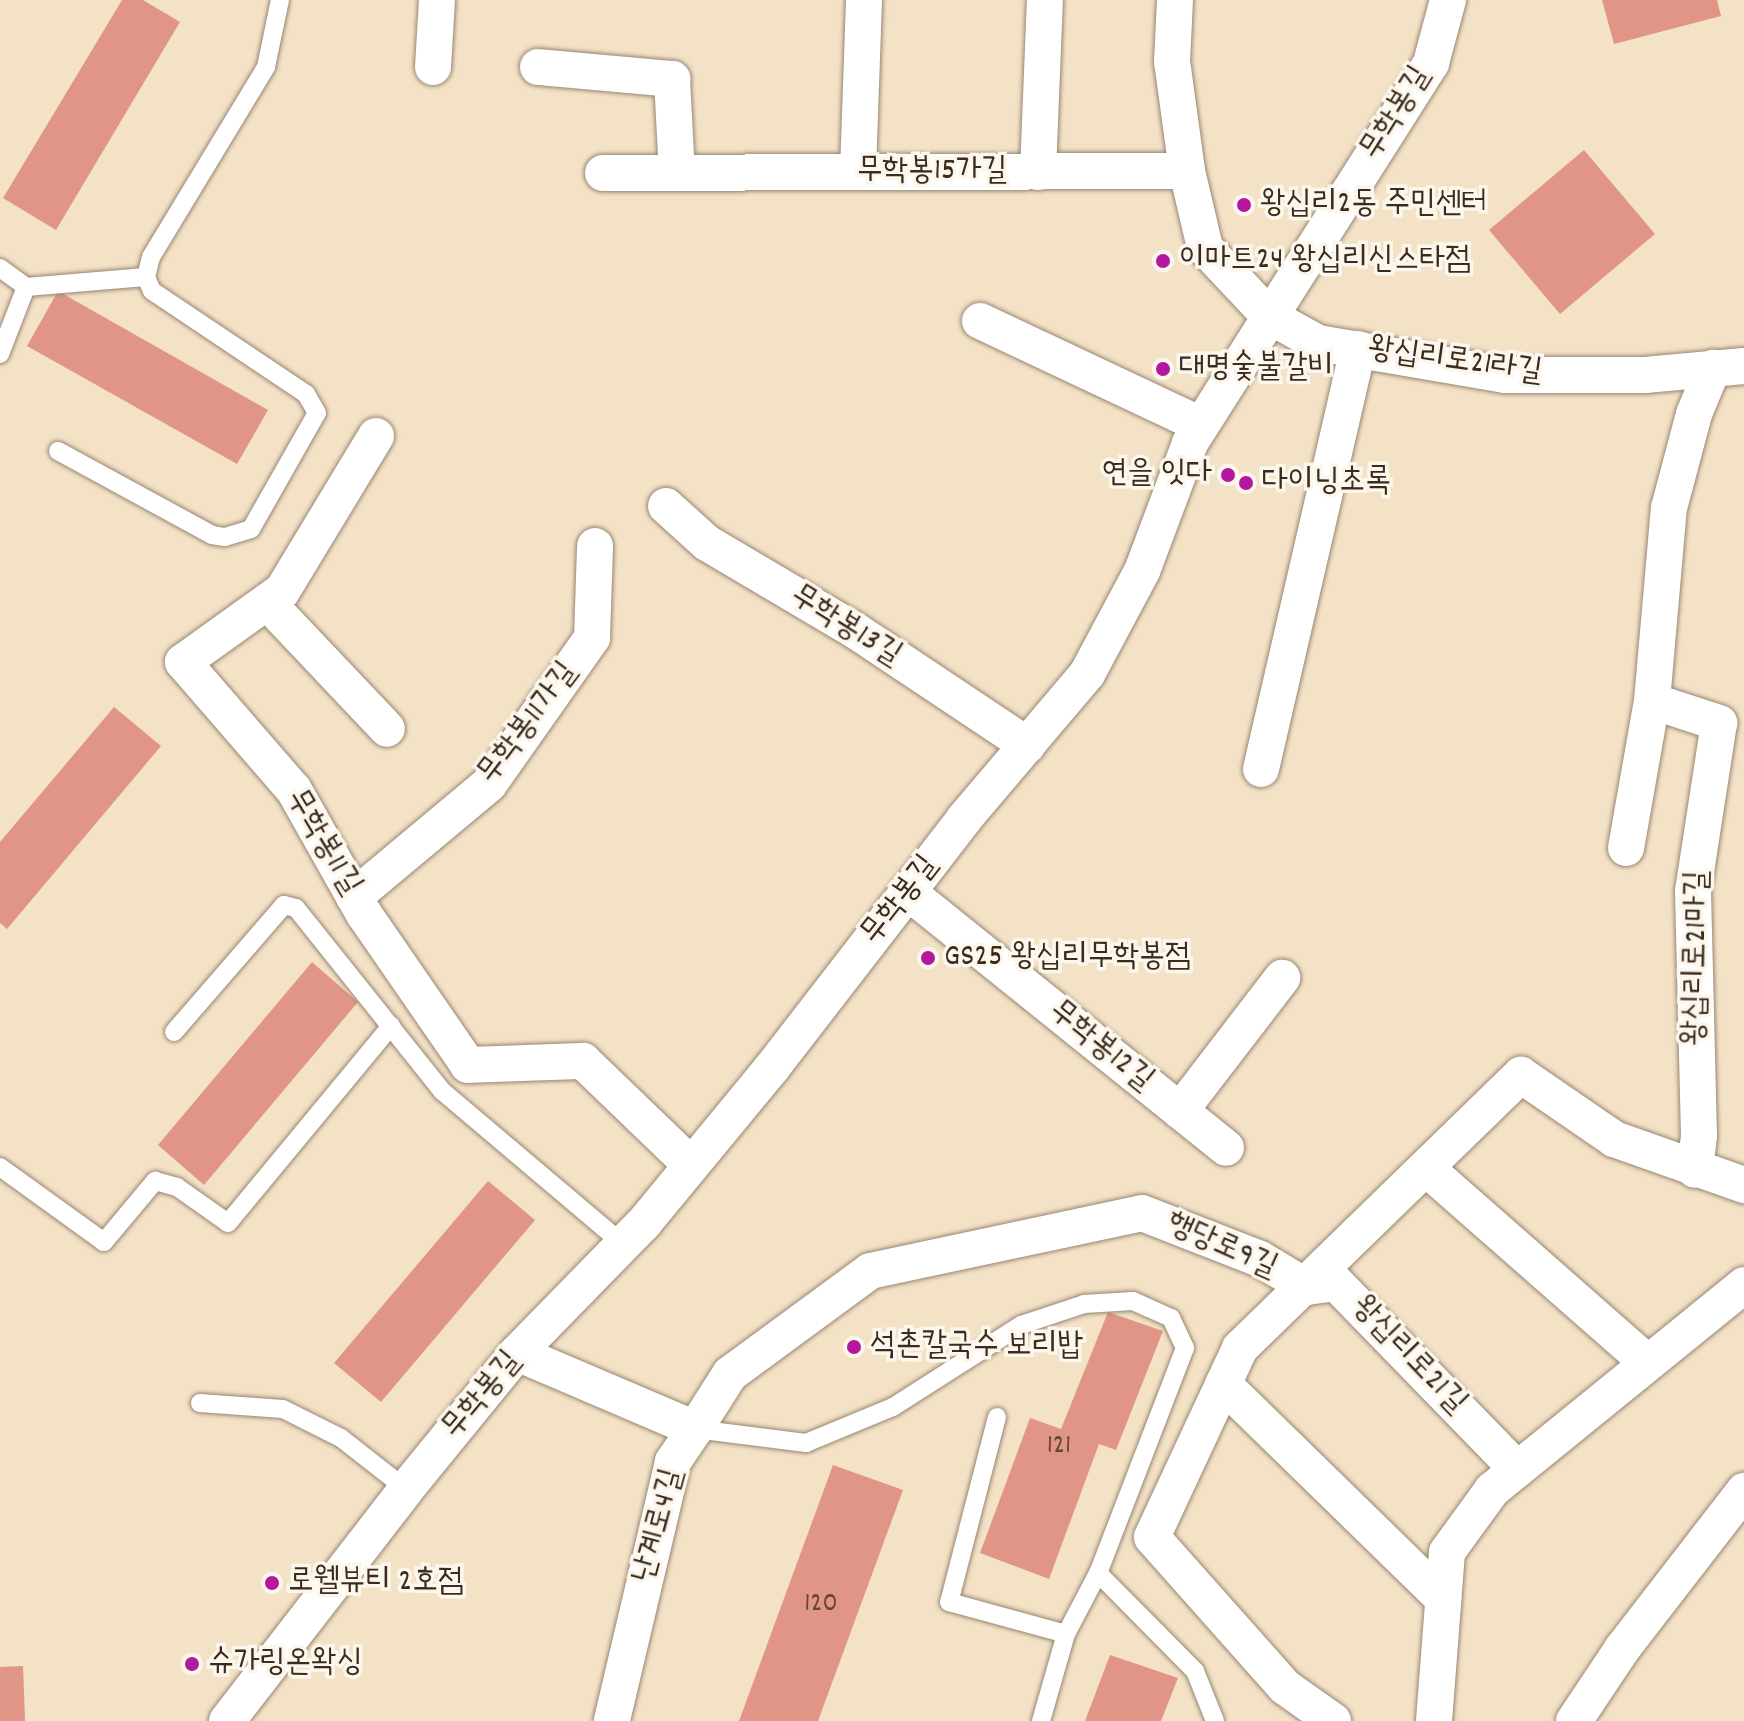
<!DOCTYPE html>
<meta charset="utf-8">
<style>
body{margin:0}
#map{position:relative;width:1744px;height:1721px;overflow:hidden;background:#f4e2c7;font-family:Dekko,"Poor Story",sans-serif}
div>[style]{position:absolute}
.building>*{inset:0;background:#e09586}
.roads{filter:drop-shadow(0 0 2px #988672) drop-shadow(0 0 2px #988672)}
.service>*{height:18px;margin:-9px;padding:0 9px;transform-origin:9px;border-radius:9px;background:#fff}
.minor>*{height:36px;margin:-18px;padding:0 18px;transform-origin:18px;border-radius:18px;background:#fff}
.dots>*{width:22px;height:22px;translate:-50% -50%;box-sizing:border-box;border:4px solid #fbf7ec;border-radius:50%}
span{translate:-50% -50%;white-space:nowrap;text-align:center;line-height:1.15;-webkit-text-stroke:7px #fbf7ec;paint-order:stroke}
.number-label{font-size:28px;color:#644538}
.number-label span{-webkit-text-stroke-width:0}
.street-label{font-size:32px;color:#3b2a1e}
.poi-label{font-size:32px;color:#3b2a1e}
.left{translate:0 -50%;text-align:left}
.right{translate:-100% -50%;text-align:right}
</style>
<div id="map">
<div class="building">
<div style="clip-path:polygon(122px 0,143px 0,180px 22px,56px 230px,3px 198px)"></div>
<div style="clip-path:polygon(1602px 0,1717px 0,1721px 16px,1614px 44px)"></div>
<div style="clip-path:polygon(1584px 150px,1655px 234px,1560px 314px,1489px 230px)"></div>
<div style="clip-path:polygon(58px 291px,268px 410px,237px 464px,27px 346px)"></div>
<div style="clip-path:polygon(114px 707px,161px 746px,7px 929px,0 923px,0 842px)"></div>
<div style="clip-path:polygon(312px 962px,358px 1002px,204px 1185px,158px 1145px)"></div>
<div style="clip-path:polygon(488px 1181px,535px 1220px,381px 1402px,334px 1363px)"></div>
<div style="clip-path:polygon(1108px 1312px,1163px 1331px,1116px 1450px,1099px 1444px,1049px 1579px,980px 1553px,1030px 1418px,1061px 1429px)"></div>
<div style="clip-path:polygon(833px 1465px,903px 1490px,818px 1721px,739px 1721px)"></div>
<div style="clip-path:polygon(1110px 1655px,1178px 1678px,1161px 1721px,1085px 1721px)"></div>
<div style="clip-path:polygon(23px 1666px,25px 1721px,0 1721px,0 1667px)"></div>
</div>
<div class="roads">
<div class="service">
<div style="left:0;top:268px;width:32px;rotate:36deg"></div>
<div style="left:26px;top:287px;width:72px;rotate:111.2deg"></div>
<div style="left:26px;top:287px;width:120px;rotate:-4.8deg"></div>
<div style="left:58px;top:451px;width:175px;rotate:28.6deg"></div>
<div style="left:212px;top:535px;width:13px;rotate:9deg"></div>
<div style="left:225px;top:537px;width:27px;rotate:-17deg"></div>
<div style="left:251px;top:529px;width:133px;rotate:-60.4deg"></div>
<div style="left:317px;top:413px;width:22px;rotate:-120deg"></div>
<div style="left:306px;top:394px;width:185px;rotate:-146.2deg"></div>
<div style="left:152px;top:291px;width:15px;rotate:-113deg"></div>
<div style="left:146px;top:277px;width:21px;rotate:-76deg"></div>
<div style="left:151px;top:257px;width:222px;rotate:-58.8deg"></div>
<div style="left:266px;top:67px;width:68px;rotate:-78.2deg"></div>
<div style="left:174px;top:1032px;width:168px;rotate:-49.1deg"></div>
<div style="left:284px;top:905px;width:12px;rotate:14deg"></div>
<div style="left:296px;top:908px;width:234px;rotate:51.4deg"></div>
<div style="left:442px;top:1091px;width:237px;rotate:40.2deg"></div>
<div style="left:0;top:1167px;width:128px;rotate:35.8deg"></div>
<div style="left:104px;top:1242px;width:80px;rotate:-50.1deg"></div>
<div style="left:155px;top:1181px;width:23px;rotate:15deg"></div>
<div style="left:177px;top:1187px;width:62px;rotate:35.2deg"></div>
<div style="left:228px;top:1223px;width:256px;rotate:-50.4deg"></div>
<div style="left:200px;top:1403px;width:83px;rotate:4.1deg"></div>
<div style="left:283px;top:1409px;width:65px;rotate:26.6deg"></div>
<div style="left:341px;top:1438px;width:83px;rotate:38.1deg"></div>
<div style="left:997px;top:1417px;width:191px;rotate:104.5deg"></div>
<div style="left:949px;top:1602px;width:121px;rotate:15.3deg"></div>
<div style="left:695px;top:1429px;width:112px;rotate:7.2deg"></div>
<div style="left:806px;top:1443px;width:94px;rotate:-22.5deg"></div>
<div style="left:893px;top:1407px;width:152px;rotate:-32.6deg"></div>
<div style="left:1021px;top:1325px;width:66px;rotate:-18.4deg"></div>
<div style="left:1084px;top:1304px;width:49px;rotate:-3.5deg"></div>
<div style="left:1133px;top:1301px;width:42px;rotate:24.1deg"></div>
<div style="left:1171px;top:1318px;width:33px;rotate:65deg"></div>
<div style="left:1185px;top:1348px;width:241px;rotate:111.1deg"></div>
<div style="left:1041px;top:1721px;width:91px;rotate:-74deg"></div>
<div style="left:1066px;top:1634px;width:69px;rotate:-62.3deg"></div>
<div style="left:1098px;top:1573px;width:138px;rotate:45.3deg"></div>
<div style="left:1195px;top:1671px;width:54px;rotate:68.2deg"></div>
</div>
<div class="minor">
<div style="left:1175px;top:0;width:61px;rotate:92.8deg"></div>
<div style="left:1172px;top:61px;width:111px;rotate:82.2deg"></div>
<div style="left:1187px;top:171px;width:79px;rotate:76.8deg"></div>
<div style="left:1205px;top:248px;width:93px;rotate:46.7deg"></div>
<div style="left:1269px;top:316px;width:56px;rotate:28.9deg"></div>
<div style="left:1318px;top:343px;width:190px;rotate:9.7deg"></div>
<div style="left:1505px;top:375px;width:140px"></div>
<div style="left:1645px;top:375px;width:99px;rotate:-5.2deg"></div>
<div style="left:433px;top:67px;width:67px;rotate:-86.6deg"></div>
<div style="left:538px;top:67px;width:135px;rotate:5.1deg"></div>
<div style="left:672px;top:79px;width:94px;rotate:87deg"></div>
<div style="left:858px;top:172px;width:172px;rotate:-88deg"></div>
<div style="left:1038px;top:172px;width:172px;rotate:-87.7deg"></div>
<div style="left:603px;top:173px;width:584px;rotate:-0.2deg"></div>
<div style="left:980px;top:321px;width:244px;rotate:25.2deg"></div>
<div style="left:376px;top:436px;width:181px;rotate:121.2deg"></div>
<div style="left:282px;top:591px;width:122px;rotate:144.4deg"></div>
<div style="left:183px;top:662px;width:169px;rotate:49.1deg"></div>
<div style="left:294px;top:790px;width:142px;rotate:60.6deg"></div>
<div style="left:364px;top:914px;width:183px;rotate:55.4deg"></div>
<div style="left:468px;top:1065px;width:115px;rotate:-2deg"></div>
<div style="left:583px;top:1061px;width:150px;rotate:43.9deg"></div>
<div style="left:666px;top:506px;width:55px;rotate:42.1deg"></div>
<div style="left:707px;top:543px;width:173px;rotate:30.6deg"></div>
<div style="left:856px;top:631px;width:206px;rotate:33.7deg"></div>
<div style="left:268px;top:603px;width:173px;rotate:46.6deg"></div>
<div style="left:1652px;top:701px;width:71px;rotate:18.2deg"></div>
<div style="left:1719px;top:723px;width:170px;rotate:98.8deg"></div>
<div style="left:1693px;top:891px;width:245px;rotate:88.6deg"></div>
<div style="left:1699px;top:1136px;width:34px;rotate:97deg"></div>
<div style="left:1261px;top:769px;width:431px;rotate:-77deg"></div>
<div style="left:1626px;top:848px;width:149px;rotate:-80deg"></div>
<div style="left:1652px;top:701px;width:194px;rotate:-85deg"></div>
<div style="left:1669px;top:508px;width:97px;rotate:-75.1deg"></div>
<div style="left:1694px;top:414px;width:50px;rotate:-67.6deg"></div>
<div style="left:908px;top:892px;width:408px;rotate:38.8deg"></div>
<div style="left:354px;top:897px;width:176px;rotate:-39.9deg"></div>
<div style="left:489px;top:784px;width:179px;rotate:-54.8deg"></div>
<div style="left:592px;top:638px;width:92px;rotate:-88.1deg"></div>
<div style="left:1180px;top:1111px;width:168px;rotate:-52.5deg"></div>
<div style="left:1426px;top:1168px;width:294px;rotate:41.3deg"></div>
<div style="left:1307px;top:1287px;width:29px;rotate:-8deg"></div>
<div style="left:1336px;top:1283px;width:260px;rotate:45.8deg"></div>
<div style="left:517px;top:1353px;width:194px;rotate:23.1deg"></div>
<div style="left:695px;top:1429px;width:40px;rotate:124deg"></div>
<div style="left:673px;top:1462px;width:266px;rotate:103.3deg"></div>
<div style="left:1223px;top:1384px;width:308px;rotate:44.3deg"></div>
<div style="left:695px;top:1429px;width:65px;rotate:-57.5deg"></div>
<div style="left:730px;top:1374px;width:174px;rotate:-36.3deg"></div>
<div style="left:870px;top:1271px;width:278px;rotate:-12deg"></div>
<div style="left:1142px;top:1213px;width:127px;rotate:21.3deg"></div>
<div style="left:1260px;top:1259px;width:55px;rotate:30.8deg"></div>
<div style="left:227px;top:1721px;width:293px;rotate:-52.3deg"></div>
<div style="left:406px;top:1489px;width:176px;rotate:-50.8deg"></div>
<div style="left:517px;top:1353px;width:182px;rotate:-45.7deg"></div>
<div style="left:644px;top:1223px;width:200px;rotate:-50.5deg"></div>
<div style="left:771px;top:1069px;width:316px;rotate:-52.3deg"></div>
<div style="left:964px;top:819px;width:190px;rotate:-49.7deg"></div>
<div style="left:1087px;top:674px;width:117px;rotate:-61.9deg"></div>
<div style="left:1142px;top:571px;width:137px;rotate:-69.4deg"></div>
<div style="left:1190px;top:443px;width:450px;rotate:-57.6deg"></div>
<div style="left:1431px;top:63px;width:65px;rotate:-74.9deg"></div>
<div style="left:1333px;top:1721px;width:59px;rotate:-144.7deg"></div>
<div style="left:1285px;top:1687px;width:200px;rotate:-131.6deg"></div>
<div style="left:1152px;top:1537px;width:208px;rotate:-65deg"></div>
<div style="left:1240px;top:1348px;width:392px;rotate:-44.2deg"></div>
<div style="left:1521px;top:1075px;width:113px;rotate:34.5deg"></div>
<div style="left:1614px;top:1139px;width:138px;rotate:19.5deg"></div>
<div style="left:1434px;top:1721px;width:169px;rotate:-85.6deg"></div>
<div style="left:1447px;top:1552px;width:77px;rotate:-54deg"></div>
<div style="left:1492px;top:1490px;width:325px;rotate:-39.1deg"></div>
<div style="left:1574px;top:1721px;width:87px;rotate:-56.3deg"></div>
<div style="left:1622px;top:1649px;width:200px;rotate:-52.3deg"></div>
</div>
</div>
<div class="dots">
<div style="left:1244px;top:205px;background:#b5179e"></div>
<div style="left:1163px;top:261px;background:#b5179e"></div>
<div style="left:1163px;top:369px;background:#b5179e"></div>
<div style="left:1228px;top:475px;background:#b5179e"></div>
<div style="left:1246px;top:483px;background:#b5179e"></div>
<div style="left:928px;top:958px;background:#b5179e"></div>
<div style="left:854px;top:1347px;background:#b5179e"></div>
<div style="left:272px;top:1583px;background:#b5179e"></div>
<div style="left:192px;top:1664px;background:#b5179e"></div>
</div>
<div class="number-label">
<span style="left:1059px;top:1447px">121</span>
<span style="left:821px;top:1605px">120</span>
</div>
<div class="street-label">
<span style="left:1397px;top:114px;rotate:-58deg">무학봉길</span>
<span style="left:932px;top:172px">무학봉15가길</span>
<span style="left:1455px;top:362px;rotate:8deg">왕십리로21라길</span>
<span style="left:845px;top:627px;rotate:32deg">무학봉13길</span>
<span style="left:529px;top:724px;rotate:-53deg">무학봉11가길</span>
<span style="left:322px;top:843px;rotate:59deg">무학봉11길</span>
<span style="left:901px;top:901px;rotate:-52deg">무학봉길</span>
<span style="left:1698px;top:958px;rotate:-89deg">왕십리로21마길</span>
<span style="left:1100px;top:1047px;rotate:39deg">무학봉12길</span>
<span style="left:1221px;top:1247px;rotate:24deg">행당로9길</span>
<span style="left:1408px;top:1356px;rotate:46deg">왕십리로21길</span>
<span style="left:483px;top:1396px;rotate:-50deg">무학봉길</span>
<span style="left:660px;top:1526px;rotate:-75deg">난계로4길</span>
</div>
<div class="poi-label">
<span class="left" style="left:1260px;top:205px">왕십리2동 주민센터</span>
<span class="left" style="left:1179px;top:261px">이마트24 왕십리신스타점</span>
<span class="left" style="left:1179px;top:369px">대명숯불갈비</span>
<span class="right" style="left:1212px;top:475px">연을 잇다</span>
<span class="left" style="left:1262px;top:483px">다이닝초록</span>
<span class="left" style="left:944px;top:958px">GS25 왕십리무학봉점</span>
<span class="left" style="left:870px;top:1347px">석촌칼국수 보리밥</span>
<span class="left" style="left:288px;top:1583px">로웰뷰티 2호점</span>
<span class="left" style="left:208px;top:1664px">슈가링온왁싱</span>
</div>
</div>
